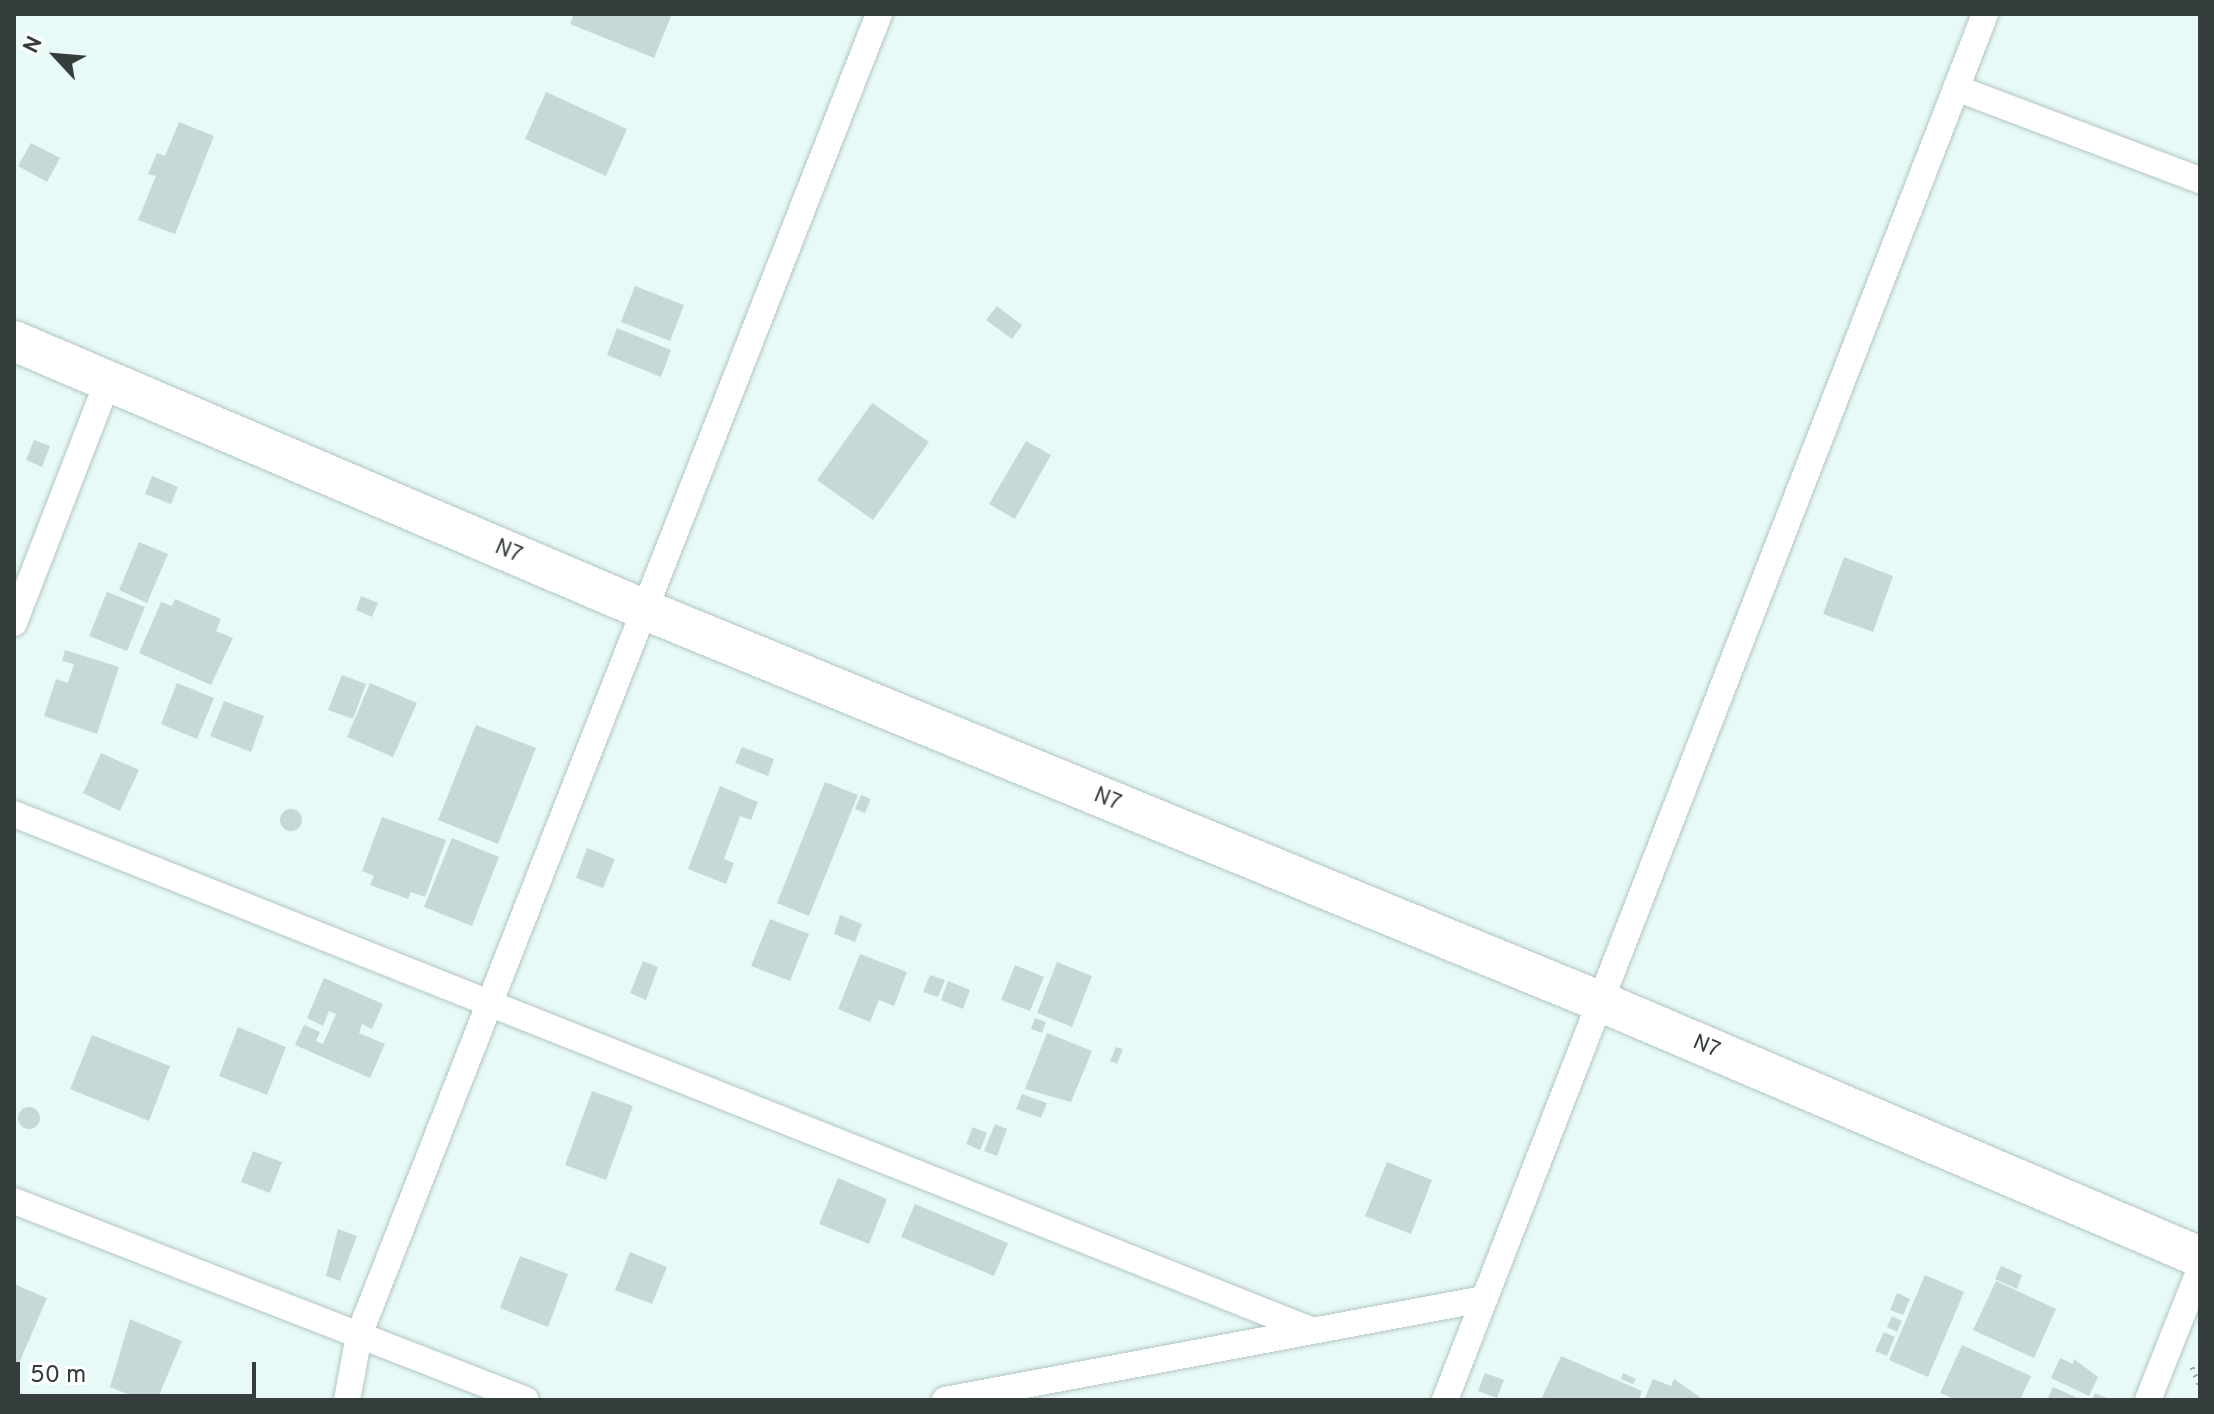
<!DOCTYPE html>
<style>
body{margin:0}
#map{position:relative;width:2214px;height:1414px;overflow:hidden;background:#e7faf8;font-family:Overpass,sans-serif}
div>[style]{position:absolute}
.building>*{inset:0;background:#c6d9d7}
.round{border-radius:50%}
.path>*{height:5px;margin-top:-2.5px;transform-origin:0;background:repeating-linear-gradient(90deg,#97a5a3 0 2px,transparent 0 8px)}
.roads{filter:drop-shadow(0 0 2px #b3c5c3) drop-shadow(0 0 2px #b3c5c3)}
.minor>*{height:26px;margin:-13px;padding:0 13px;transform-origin:13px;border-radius:13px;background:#fff}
.primary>*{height:40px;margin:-20px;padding:0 20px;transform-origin:20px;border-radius:20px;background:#fff}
span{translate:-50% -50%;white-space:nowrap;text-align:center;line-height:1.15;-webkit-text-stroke:7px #fff;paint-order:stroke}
.street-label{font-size:22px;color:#363e3d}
.frame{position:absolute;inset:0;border:16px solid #363e3d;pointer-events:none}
.north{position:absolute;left:16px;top:16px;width:80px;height:80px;-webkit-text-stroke:6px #fff;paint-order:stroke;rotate:296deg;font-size:22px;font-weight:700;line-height:32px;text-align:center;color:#363e3d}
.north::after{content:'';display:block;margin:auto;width:28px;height:36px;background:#363e3d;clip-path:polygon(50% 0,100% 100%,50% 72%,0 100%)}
.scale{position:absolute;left:16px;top:1362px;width:240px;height:36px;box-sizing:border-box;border:4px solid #363e3d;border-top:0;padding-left:10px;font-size:24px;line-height:28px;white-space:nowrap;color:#363e3d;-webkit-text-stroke:6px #fff;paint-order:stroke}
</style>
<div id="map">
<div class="building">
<div style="clip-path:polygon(574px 14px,672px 14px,654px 58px,570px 24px)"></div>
<div style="clip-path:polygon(546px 92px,627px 129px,606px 176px,525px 139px)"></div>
<div style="clip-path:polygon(179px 122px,214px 136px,175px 234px,138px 220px,156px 176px,148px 174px,157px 153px,165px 156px)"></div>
<div style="clip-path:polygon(31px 143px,60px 158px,47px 182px,18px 166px)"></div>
<div style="clip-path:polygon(635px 286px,684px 305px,670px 341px,621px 322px)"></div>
<div style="clip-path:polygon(997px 306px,1022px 325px,1012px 339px,986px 320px)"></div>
<div style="clip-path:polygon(617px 328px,671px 350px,661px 377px,607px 355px)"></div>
<div style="clip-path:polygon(872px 403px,929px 442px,873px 520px,817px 480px)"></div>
<div style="clip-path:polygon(34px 440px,50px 446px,42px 467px,26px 460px)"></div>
<div style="clip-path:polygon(1026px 441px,1051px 455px,1015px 519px,989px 504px)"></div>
<div style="clip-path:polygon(152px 476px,178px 487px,171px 504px,145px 494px)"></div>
<div style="clip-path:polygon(139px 542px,168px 554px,147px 603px,119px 590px)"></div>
<div style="clip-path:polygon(1844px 557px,1893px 576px,1873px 632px,1823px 614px)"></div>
<div style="clip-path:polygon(107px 592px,145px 607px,127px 651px,89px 636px)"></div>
<div style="clip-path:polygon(361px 596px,378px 603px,372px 617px,356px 610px)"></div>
<div style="clip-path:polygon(175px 599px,221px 619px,216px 631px,233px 638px,211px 685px,139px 653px,161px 602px,172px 606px)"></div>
<div style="clip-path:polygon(65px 650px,119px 667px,97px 734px,44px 716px,56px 679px,68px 683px,74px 664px,62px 661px)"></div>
<div style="clip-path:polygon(342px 675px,366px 684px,353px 719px,328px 710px)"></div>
<div style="clip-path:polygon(177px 683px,214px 698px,197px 739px,161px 724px)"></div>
<div style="clip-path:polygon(370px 683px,417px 703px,393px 757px,347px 737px)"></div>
<div style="clip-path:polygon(224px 701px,264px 716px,251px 752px,210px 736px)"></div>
<div style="clip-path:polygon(476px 725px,536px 748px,498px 844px,438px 820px)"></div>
<div style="clip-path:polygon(742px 747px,774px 759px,768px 776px,735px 763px)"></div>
<div style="clip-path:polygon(101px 753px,139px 770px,120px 811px,83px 793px)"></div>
<div style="clip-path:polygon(825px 782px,858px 795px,809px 916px,777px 903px)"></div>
<div style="clip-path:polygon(720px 786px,758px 802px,751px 820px,740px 816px,724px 859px,734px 863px,726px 884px,688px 869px)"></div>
<div style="clip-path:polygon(861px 795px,871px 799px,865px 813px,855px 809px)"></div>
<div class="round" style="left:280px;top:809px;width:22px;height:22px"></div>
<div style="clip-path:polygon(382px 817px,446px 840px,425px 897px,411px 892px,408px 899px,370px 885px,374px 876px,362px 871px)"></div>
<div style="clip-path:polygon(452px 838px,499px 857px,472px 926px,424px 907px)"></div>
<div style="clip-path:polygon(587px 848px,615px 859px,603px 888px,576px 878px)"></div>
<div style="clip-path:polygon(840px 915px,862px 924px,855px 942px,834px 934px)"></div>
<div style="clip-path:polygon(770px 919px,809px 934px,790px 981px,751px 966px)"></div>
<div style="clip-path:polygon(860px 954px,907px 972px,894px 1006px,879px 1000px,870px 1022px,838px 1009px)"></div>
<div style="clip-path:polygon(643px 961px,658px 967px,646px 1000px,630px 993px)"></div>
<div style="clip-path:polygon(1057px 962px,1092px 976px,1072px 1027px,1037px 1013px)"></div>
<div style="clip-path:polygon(1015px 965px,1044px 977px,1030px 1011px,1001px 1000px)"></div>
<div style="clip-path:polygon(930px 975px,945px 980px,938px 997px,923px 992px)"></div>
<div style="clip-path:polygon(324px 978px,383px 1004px,372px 1029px,362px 1024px,359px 1033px,385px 1044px,370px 1078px,295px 1045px,304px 1025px,320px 1032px,316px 1041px,323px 1044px,336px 1014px,329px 1011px,323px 1026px,307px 1018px)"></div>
<div style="clip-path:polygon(948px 981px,970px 990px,963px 1009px,941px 1000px)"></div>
<div style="clip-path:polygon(1035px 1018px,1046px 1022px,1042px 1033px,1031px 1029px)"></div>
<div style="clip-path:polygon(238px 1027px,286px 1047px,267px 1095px,219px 1076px)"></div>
<div style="clip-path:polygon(1047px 1033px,1092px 1051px,1071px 1102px,1025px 1089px)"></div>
<div style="clip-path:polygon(92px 1035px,170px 1066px,149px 1121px,70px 1089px)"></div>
<div style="clip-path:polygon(1116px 1047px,1123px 1049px,1117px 1064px,1110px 1061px)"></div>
<div style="clip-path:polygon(592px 1091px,633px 1106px,606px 1180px,565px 1165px)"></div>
<div style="clip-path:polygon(1022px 1094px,1047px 1103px,1041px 1118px,1016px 1109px)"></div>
<div class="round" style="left:18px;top:1107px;width:22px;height:22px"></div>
<div style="clip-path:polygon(995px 1124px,1007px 1129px,997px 1156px,984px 1151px)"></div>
<div style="clip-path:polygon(973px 1127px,987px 1133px,980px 1150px,966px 1144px)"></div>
<div style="clip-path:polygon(253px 1151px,282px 1162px,270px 1193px,241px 1182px)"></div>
<div style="clip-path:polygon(1387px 1162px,1432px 1180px,1411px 1234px,1365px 1216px)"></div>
<div style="clip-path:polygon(838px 1178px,887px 1199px,869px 1244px,819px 1224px)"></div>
<div style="clip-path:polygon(915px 1204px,1008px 1243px,994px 1276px,901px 1237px)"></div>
<div style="clip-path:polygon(338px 1229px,357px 1236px,340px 1281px,326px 1276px)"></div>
<div style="clip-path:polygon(630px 1252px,667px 1267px,652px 1304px,615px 1290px)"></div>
<div style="clip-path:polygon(520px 1256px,568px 1274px,548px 1327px,500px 1308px)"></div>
<div style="clip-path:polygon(2001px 1266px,2022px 1275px,2017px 1289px,1995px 1279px)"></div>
<div style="clip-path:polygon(1925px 1275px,1964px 1292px,1928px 1377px,1889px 1360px)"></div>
<div style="clip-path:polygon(1996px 1281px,2056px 1309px,2034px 1358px,1973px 1330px)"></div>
<div style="clip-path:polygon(14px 1284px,47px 1298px,14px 1375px)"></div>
<div style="clip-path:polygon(1897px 1293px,1910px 1299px,1903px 1315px,1890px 1310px)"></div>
<div style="clip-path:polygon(1892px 1316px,1902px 1321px,1897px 1332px,1887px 1327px)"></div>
<div style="clip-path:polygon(130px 1319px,182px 1341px,157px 1400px,142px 1400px,110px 1387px)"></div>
<div style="clip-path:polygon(1884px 1332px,1895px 1337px,1887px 1356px,1875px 1351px)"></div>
<div style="clip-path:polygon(1962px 1345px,2031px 1376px,2020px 1400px,1957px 1400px,1940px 1393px)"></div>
<div style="clip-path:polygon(1561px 1356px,1642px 1391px,1639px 1400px,1541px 1400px)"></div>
<div style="clip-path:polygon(2060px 1358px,2073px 1364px,2074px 1359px,2098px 1377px,2089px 1396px,2051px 1378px)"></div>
<div style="clip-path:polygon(1485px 1373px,1504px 1380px,1497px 1398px,1478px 1391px)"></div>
<div style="clip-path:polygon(1623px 1373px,1636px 1379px,1633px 1384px,1621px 1379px)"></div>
<div style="clip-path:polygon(1653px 1379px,1671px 1386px,1674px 1379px,1704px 1400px,1644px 1400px)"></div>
<div style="clip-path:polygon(2053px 1387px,2082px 1400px,2047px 1400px)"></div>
<div style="clip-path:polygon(21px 1393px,37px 1400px,17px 1400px)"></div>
<div style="clip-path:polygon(2095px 1393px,2112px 1400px,2091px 1400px)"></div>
</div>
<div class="path">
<div style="left:2192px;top:1367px;width:22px;rotate:68deg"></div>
</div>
<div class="roads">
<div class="minor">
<div style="left:1956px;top:88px;width:261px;rotate:20.7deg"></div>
<div style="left:14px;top:623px;width:260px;rotate:-68.8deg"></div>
<div style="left:14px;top:814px;width:1398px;rotate:21.7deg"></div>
<div style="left:14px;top:1201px;width:549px;rotate:21.24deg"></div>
<div style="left:347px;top:1400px;width:66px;rotate:-79.5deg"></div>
<div style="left:359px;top:1335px;width:1420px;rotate:-68.51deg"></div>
<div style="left:945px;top:1400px;width:547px;rotate:-10.63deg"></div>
<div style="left:1445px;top:1400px;width:1487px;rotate:-68.71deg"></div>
<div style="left:2148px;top:1400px;width:141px;rotate:-68.3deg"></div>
</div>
<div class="primary">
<div style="left:14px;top:341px;width:684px;rotate:23.08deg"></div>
<div style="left:643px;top:609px;width:1033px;rotate:22.3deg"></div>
<div style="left:1599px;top:1001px;width:653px;rotate:23.07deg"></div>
</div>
</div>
<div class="street-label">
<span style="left:508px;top:552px;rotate:23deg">N7</span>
<span style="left:1107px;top:800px;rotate:22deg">N7</span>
<span style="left:1706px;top:1047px;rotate:23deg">N7</span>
</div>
<div class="frame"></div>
<div class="north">N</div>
<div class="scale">50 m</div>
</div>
